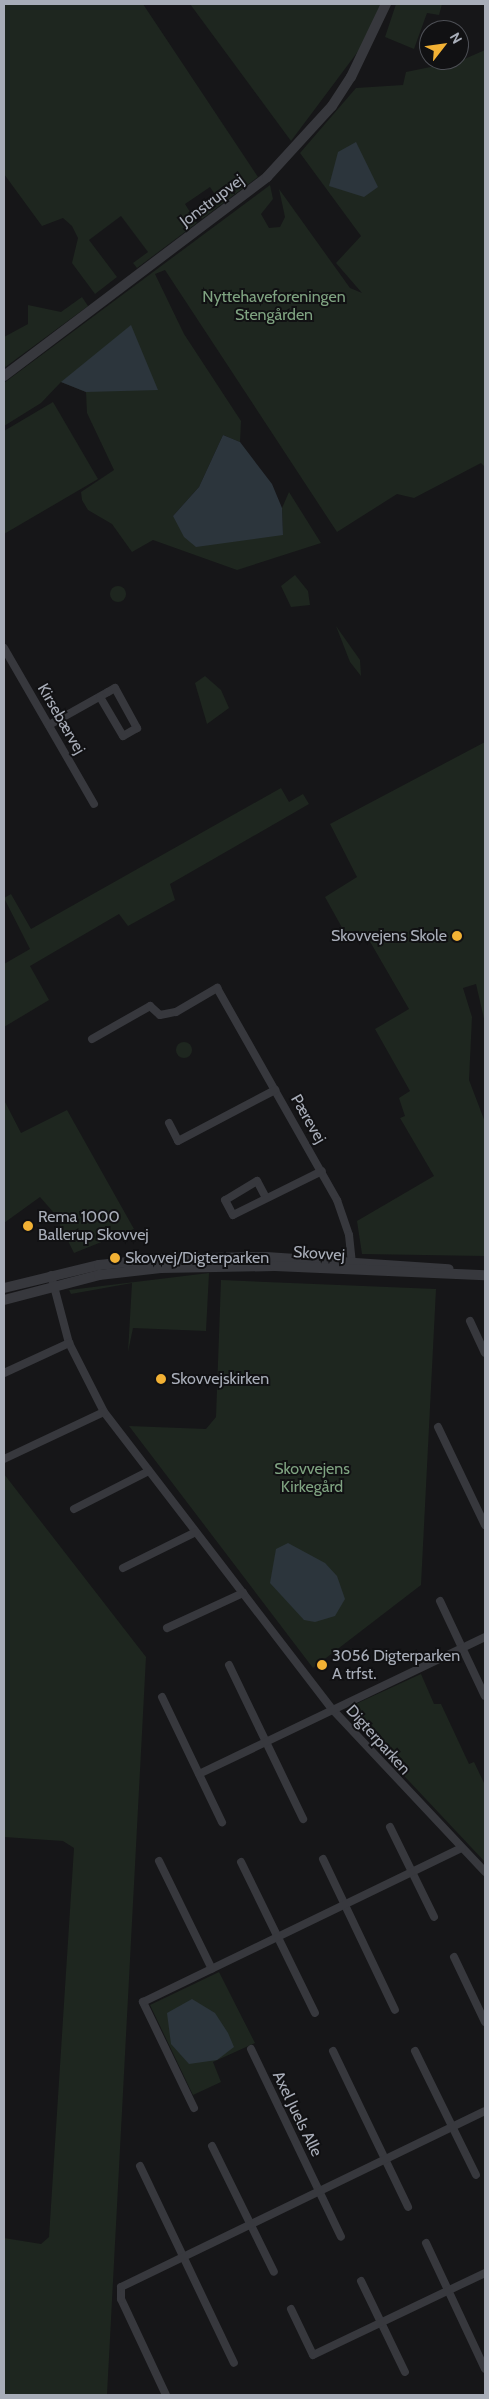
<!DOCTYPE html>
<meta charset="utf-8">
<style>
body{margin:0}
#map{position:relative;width:489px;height:2399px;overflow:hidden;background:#161618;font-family:Cabin,sans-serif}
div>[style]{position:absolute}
.green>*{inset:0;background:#1e261f}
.round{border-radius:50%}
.water>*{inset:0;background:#2c353c}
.minor>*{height:8px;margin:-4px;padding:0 4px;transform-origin:4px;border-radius:4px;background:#37383d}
.tertiary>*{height:10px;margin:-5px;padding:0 5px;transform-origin:5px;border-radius:5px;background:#37383d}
.dots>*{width:14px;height:14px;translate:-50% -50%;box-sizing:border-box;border:2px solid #111113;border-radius:50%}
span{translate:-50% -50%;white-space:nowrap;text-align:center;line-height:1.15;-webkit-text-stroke:4px #111113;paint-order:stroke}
.street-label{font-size:16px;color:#a8adb8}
.park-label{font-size:16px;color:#7fa381}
.poi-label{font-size:16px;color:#a8adb8}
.right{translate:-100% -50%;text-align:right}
.left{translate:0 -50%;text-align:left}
.frame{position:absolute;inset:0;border:5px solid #a8adb8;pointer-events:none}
.north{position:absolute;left:419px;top:20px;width:50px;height:50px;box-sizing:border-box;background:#111113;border:1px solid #4d4f55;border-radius:50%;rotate:60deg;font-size:14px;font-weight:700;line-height:20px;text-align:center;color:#a8adb8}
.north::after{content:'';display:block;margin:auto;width:18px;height:22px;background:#f2b134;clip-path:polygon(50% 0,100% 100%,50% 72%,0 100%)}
</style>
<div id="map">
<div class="green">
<div style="clip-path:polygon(4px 4px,143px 4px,258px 177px,202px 219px,196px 209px,218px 199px,210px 187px,185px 204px,197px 223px,137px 268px,133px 263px,148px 252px,121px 216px,89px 240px,117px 277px,95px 294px,72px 263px,78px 238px,72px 226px,63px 218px,42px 226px,4px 174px)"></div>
<div style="clip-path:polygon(190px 4px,382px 4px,365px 42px,291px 141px)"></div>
<div style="clip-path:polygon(396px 4px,442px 4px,439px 15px,427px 13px,414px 49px,385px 37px)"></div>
<div style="clip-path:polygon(485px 50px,485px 467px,481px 463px,414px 498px,397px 494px,337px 532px,165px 270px,155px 274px,184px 334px,241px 421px,240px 442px,223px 435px,199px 487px,173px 516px,283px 535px,282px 508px,289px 492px,321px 543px,237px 570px,153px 540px,132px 552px,112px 524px,88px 510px,82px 500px,81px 492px,114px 470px,87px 413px,86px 392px,61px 382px,41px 403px,4px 426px,4px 383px,270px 185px,273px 199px,261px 214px,269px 228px,280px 227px,285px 217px,279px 189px,350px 288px,362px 293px,336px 263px,361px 236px,300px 153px,356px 88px,403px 85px,406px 72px,460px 61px)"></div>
<div style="clip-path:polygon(82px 297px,88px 306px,4px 368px,4px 337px,28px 324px,28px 305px,61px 312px)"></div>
<div style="clip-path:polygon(53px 402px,98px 479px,4px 534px,4px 431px)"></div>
<div style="clip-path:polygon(295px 575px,308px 591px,310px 605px,291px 607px,281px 586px)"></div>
<div class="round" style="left:110px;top:586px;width:16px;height:16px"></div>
<div style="clip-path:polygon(336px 626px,360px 660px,361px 676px,350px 662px)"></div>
<div style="clip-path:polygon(205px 676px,221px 690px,229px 708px,207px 724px,195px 683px)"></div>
<div style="clip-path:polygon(485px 742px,485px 1023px,476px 984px,463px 988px,472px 1017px,469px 1080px,485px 1122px,485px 1256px,362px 1254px,357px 1221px,434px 1176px,400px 1118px,405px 1116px,399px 1098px,410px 1091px,375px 1029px,409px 1009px,365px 933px,350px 942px,325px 897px,357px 877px,330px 824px)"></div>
<div style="clip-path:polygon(281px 788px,289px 802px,303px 794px,309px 804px,170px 884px,175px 900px,128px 926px,119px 914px,30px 966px,49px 1000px,4px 1027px,4px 964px,30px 949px,4px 898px,11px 894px,31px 929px)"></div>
<div class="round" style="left:176px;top:1042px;width:16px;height:16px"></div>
<div style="clip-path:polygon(4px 1100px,21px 1133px,67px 1110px,134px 1229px,74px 1253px,54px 1213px,40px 1197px,4px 1223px)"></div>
<div style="clip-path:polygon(209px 1273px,206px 1331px,133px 1328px,128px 1352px,132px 1283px,71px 1294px,69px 1290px)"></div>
<div style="clip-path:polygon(221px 1280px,436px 1289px,421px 1585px,313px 1668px,129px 1426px,206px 1429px,216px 1417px)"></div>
<div style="clip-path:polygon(4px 1474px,146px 1657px,107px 2395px,4px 2395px,4px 2238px,41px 2244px,49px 2237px,74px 1848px,63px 1841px,4px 1837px)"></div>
<div style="clip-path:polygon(421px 1674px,434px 1704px,441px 1704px,469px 1764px,474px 1762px,485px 1785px,485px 1862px,346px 1714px,347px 1708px)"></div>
<div style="clip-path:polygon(219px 1972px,255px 2043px,213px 2062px,221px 2082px,193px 2095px,150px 2005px)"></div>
</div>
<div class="water">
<div style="clip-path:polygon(356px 142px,378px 187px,364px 197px,329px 186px,338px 152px)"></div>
<div style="clip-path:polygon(131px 325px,158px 390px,86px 392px,61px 382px)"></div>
<div style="clip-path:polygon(223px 435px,240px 442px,272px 484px,282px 508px,283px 535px,196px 547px,184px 537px,173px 516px,199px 487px)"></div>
<div style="clip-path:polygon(288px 1543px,325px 1563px,337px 1576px,345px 1599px,335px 1616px,315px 1622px,304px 1620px,270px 1583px,276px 1549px)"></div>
<div style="clip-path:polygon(192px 1999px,215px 2013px,228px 2033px,234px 2047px,217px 2060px,189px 2064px,171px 2044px,167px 2013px)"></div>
</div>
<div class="minor">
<div style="left:4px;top:648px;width:180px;rotate:60deg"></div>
<div style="left:49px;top:725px;width:68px;rotate:-29.2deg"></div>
<div style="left:108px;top:692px;width:8px;rotate:-30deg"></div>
<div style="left:115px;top:688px;width:46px;rotate:61.2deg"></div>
<div style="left:137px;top:728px;width:16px;rotate:150deg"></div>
<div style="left:123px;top:736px;width:45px;rotate:-120.5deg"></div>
<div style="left:92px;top:1039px;width:67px;rotate:-29.6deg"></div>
<div style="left:150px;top:1006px;width:13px;rotate:42deg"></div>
<div style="left:160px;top:1015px;width:16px;rotate:-11deg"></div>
<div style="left:176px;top:1012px;width:48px;rotate:-30.3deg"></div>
<div style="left:217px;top:988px;width:244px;rotate:60.5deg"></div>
<div style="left:337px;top:1200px;width:37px;rotate:71deg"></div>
<div style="left:349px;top:1235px;width:31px;rotate:84deg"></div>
<div style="left:169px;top:1123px;width:20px;rotate:63deg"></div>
<div style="left:178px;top:1141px;width:110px;rotate:-27.7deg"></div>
<div style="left:265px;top:1196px;width:17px;rotate:-118deg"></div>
<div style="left:257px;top:1181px;width:37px;rotate:149deg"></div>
<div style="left:225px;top:1200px;width:17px;rotate:62deg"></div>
<div style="left:233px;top:1215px;width:99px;rotate:-26.3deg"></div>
<div style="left:51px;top:1275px;width:70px;rotate:75.2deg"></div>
<div style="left:69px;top:1343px;width:77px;rotate:63.1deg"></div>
<div style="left:104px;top:1412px;width:376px;rotate:52.5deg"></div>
<div style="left:333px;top:1710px;width:222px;rotate:46.8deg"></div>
<div style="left:470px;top:1321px;width:35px;rotate:65deg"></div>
<div style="left:4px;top:1373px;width:72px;rotate:-24.8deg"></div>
<div style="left:438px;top:1427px;width:109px;rotate:64.4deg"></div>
<div style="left:4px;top:1459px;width:110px;rotate:-25.2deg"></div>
<div style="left:74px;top:1509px;width:84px;rotate:-26.9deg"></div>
<div style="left:123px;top:1568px;width:81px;rotate:-26.3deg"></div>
<div style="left:440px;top:1601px;width:105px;rotate:64.7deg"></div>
<div style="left:167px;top:1628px;width:84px;rotate:-24.7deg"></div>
<div style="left:229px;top:1665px;width:171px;rotate:64.3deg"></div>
<div style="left:162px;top:1697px;width:139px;rotate:64.4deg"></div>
<div style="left:199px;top:1774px;width:317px;rotate:-25.6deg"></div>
<div style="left:390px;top:1827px;width:100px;rotate:63.9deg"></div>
<div style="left:323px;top:1859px;width:167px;rotate:64.5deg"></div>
<div style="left:159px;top:1861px;width:120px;rotate:63.9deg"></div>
<div style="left:241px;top:1862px;width:168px;rotate:63.9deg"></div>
<div style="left:454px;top:1957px;width:72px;rotate:64.5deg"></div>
<div style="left:251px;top:2049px;width:208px;rotate:64.4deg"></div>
<div style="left:333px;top:2051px;width:173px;rotate:64.3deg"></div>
<div style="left:415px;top:2051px;width:138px;rotate:63.8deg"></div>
<div style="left:194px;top:2108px;width:118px;rotate:-115.7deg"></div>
<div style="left:143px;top:2002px;width:354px;rotate:-25.8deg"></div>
<div style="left:212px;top:2146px;width:140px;rotate:63.8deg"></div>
<div style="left:140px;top:2166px;width:218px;rotate:64.5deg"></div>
<div style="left:426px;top:2243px;width:139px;rotate:64.9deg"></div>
<div style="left:361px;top:2281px;width:101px;rotate:64.2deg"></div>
<div style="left:291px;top:2309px;width:51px;rotate:64.4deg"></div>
<div style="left:313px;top:2355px;width:191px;rotate:-25.5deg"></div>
<div style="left:166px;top:2395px;width:106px;rotate:-115.1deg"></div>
<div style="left:121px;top:2299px;width:12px;rotate:-90deg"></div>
<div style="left:121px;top:2287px;width:404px;rotate:-25.8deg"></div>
</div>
<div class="tertiary">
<div style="left:4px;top:376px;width:330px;rotate:-37.1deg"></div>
<div style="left:267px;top:177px;width:96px;rotate:-47.5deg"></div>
<div style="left:332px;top:106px;width:35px;rotate:-57deg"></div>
<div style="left:351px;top:77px;width:81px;rotate:-64.4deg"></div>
<div style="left:4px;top:1288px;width:98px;rotate:-13.6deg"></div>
<div style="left:99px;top:1265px;width:59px;rotate:-5.8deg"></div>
<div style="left:158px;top:1259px;width:108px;rotate:-1.1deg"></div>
<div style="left:266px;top:1257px;width:183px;rotate:3.8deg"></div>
<div style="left:4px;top:1300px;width:98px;rotate:-14.7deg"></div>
<div style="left:99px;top:1275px;width:62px;rotate:-6.4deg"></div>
<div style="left:161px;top:1268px;width:114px;rotate:-1deg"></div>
<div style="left:275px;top:1266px;width:210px;rotate:2.5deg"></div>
</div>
<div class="dots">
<div style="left:457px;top:936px;background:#f2b134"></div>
<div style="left:28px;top:1226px;background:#f2b134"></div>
<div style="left:115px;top:1258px;background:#f2b134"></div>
<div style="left:161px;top:1379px;background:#f2b134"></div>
<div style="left:322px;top:1665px;background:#f2b134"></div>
</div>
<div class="street-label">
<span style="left:212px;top:201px;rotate:-37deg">Jonstrupvej</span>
<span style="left:61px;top:719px;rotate:60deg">Kirsebærvej</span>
<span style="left:308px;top:1119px;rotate:60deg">Pærevej</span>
<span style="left:319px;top:1254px;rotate:4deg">Skovvej</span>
<span style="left:378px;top:1740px;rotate:48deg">Digterparken</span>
<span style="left:297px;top:2114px;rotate:64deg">Axel Juels Alle</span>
</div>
<div class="park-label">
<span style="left:274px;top:306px">Nyttehaveforeningen<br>Stengården</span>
<span style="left:312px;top:1478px">Skovvejens<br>Kirkegård</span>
</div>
<div class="poi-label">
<span class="right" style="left:447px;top:936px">Skovvejens Skole</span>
<span class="left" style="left:38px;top:1226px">Rema 1000<br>Ballerup Skovvej</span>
<span class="left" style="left:125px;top:1258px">Skovvej/Digterparken</span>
<span class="left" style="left:171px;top:1379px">Skovvejskirken</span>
<span class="left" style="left:332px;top:1665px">3056 Digterparken<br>A trfst.</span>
</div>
<div class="frame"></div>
<div class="north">N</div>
</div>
